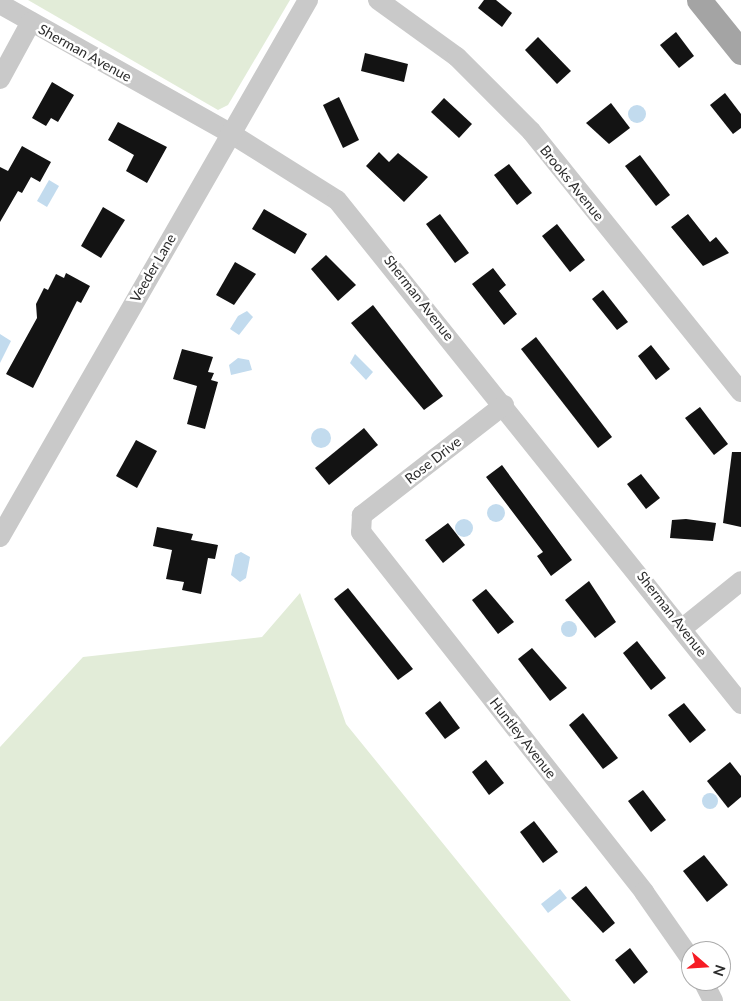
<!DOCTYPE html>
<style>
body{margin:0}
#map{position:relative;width:741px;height:1001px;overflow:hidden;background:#fff;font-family:Lato,sans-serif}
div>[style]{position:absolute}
.green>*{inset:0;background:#e2ecd8}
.water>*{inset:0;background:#c2dbee}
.round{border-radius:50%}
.building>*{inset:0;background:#131313}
.minor>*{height:20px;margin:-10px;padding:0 10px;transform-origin:10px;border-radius:10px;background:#c9c9c9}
.major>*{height:25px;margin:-12.5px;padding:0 12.5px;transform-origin:12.5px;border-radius:12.5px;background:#a4a4a4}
span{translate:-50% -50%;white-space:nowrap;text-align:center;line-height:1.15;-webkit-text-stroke:5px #fff;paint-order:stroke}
.street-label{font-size:14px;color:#2c2c2c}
.north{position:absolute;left:681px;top:941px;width:50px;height:50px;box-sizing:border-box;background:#fff;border:1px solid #ababab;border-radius:50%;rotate:109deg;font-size:14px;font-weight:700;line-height:20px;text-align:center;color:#2c2c2c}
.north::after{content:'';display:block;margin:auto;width:18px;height:22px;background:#f61c24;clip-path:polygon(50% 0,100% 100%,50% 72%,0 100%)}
</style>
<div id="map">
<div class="green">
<div style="clip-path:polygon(28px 0,290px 0,228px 105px,218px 110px)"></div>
<div style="clip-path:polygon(300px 593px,346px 724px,571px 1001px,0 1001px,0 747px,83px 657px,262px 637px)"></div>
</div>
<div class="water">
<div class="round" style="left:628px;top:105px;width:18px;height:18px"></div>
<div style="clip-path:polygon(49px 180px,59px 186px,47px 207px,37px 201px)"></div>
<div style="clip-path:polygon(247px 311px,253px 317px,239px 335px,230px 329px,238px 316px)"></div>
<div style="clip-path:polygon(0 334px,11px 341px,0 363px)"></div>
<div style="clip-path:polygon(355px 354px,373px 372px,366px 380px,350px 363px)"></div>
<div style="clip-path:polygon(238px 358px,249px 360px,252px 370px,231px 375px,229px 365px)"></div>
<div class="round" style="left:311px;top:428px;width:20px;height:20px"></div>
<div class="round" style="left:487px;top:504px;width:18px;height:18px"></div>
<div class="round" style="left:455px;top:519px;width:18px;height:18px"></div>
<div style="clip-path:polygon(241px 552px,250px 557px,246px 578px,240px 582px,231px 575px,235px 555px)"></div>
<div class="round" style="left:561px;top:621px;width:16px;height:16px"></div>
<div class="round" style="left:702px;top:793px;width:16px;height:16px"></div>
<div style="clip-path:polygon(560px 889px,567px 898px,548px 913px,541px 904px)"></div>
</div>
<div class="building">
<div style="clip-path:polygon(484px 0,496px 0,512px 13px,502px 27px,478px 8px)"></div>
<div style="clip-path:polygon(676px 32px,694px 56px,679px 68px,660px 45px)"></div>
<div style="clip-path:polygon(538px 37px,571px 71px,557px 84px,525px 50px)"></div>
<div style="clip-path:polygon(365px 53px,408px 64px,404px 82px,361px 71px)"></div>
<div style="clip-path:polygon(52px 82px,74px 95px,58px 122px,51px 118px,46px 126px,32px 118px)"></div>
<div style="clip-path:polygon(725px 93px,741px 114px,741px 128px,733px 134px,710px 105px)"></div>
<div style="clip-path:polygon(339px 97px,359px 140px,343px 148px,323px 105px)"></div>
<div style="clip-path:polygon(444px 98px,472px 124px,459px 138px,431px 112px)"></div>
<div style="clip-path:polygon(611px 103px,630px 128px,609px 144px,586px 123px)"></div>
<div style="clip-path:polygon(118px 122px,167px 147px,147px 183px,126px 171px,134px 155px,108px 140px)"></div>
<div style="clip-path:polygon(22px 146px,51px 162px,40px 182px,31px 177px,22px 193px,18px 191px,0 222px,0 167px,8px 171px)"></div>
<div style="clip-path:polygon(379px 152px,389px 162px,398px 153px,428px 177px,404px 202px,366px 166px)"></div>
<div style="clip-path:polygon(640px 155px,670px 195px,656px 206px,625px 166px)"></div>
<div style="clip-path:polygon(509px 164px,532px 193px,517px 205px,494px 175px)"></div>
<div style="clip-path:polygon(103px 207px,125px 220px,101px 258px,81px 246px)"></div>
<div style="clip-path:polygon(264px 209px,307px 234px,295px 254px,252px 229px)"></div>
<div style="clip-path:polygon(440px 214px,469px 253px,455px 263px,426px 224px)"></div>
<div style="clip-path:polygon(688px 214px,710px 242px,716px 237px,729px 253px,703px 266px,671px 227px)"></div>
<div style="clip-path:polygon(557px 224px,585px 260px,570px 272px,542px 236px)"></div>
<div style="clip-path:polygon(326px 255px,356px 285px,338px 301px,311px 269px)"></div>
<div style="clip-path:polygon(235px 262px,256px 274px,234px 305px,216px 295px)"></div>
<div style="clip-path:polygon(493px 268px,506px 285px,499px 291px,517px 314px,504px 325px,472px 284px)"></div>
<div style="clip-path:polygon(66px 273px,90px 286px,81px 303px,77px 301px,33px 388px,6px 374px,37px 318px,36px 304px,44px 288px,48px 290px,56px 274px,64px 278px)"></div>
<div style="clip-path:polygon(603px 290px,628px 322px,617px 330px,592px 299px)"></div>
<div style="clip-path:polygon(373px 305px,443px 396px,424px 410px,351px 323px)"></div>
<div style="clip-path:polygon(536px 337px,612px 437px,598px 448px,521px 349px)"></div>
<div style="clip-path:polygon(651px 345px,670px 369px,656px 380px,638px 356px)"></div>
<div style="clip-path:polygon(182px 349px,213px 357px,208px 372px,214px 373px,211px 380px,218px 382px,205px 429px,187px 424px,197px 386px,173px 379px)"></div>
<div style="clip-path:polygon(700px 407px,728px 444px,714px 455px,685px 418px)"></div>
<div style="clip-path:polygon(364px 428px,378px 445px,329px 485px,315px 468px)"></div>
<div style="clip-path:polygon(136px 440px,157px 451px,137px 488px,116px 476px)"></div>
<div style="clip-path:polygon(732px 452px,741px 452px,741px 527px,723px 523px)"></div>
<div style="clip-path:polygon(502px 465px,572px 560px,551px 576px,537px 556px,543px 552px,486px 477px)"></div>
<div style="clip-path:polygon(641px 474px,660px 498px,646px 509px,627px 484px)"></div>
<div style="clip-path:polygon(686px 519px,716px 523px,713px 541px,670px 538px,672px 520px)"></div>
<div style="clip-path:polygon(448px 523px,465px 545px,443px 563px,425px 540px)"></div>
<div style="clip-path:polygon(157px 527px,193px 534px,191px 540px,218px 545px,215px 559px,208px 558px,201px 594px,182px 590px,184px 582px,166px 579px,172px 550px,153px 546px)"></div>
<div style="clip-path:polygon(589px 581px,616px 622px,595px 638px,565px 600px)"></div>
<div style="clip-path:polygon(348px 588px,413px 669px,398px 680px,334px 599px)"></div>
<div style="clip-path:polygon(486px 589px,514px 622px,498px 634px,472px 600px)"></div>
<div style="clip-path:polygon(637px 641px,666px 678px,651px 690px,623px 653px)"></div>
<div style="clip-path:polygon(532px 648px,567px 688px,550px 701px,518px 659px)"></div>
<div style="clip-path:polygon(440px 701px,460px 728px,445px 739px,425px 713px)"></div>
<div style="clip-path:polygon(684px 703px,706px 730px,690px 743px,668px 715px)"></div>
<div style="clip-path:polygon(583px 713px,618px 758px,603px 769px,569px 725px)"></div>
<div style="clip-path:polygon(486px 760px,504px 783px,489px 795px,472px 772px)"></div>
<div style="clip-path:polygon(730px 762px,741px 776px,741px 797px,728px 808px,707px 781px)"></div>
<div style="clip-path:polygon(643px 790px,666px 820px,651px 832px,628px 801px)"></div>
<div style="clip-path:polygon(534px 821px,558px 852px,543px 863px,520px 832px)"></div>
<div style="clip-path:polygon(704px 855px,728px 885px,707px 902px,683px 871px)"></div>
<div style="clip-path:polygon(586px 886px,615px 923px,603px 933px,571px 898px)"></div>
<div style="clip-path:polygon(630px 948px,648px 972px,634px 984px,615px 960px)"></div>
</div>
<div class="minor">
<div style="left:378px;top:0;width:97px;rotate:35.8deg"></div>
<div style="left:457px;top:57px;width:105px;rotate:45deg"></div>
<div style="left:531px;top:131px;width:335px;rotate:51.2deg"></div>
<div style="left:0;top:4px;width:264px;rotate:29.3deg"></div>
<div style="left:230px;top:133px;width:126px;rotate:32.1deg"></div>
<div style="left:337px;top:200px;width:646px;rotate:51.28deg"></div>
<div style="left:0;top:79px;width:65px;rotate:-61.5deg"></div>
<div style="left:504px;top:405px;width:180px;rotate:142.2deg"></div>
<div style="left:362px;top:515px;width:17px;rotate:93deg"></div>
<div style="left:361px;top:532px;width:458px;rotate:51.8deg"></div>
<div style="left:644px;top:892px;width:82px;rotate:55deg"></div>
<div style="left:0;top:537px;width:619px;rotate:-60.16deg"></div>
<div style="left:684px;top:627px;width:73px;rotate:-38.9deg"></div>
<div style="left:703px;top:981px;width:22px;rotate:63deg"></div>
</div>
<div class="major">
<div style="left:699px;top:0;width:67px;rotate:51.1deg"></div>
</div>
<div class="street-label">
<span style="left:85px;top:53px;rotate:29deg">Sherman Avenue</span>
<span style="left:572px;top:183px;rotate:51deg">Brooks Avenue</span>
<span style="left:153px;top:268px;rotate:-60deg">Veeder Lane</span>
<span style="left:419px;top:298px;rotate:52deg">Sherman Avenue</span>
<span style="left:433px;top:460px;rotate:-38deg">Rose Drive</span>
<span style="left:672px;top:614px;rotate:52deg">Sherman Avenue</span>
<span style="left:523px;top:738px;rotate:52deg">Huntley Avenue</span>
</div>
<div class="north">N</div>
</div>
